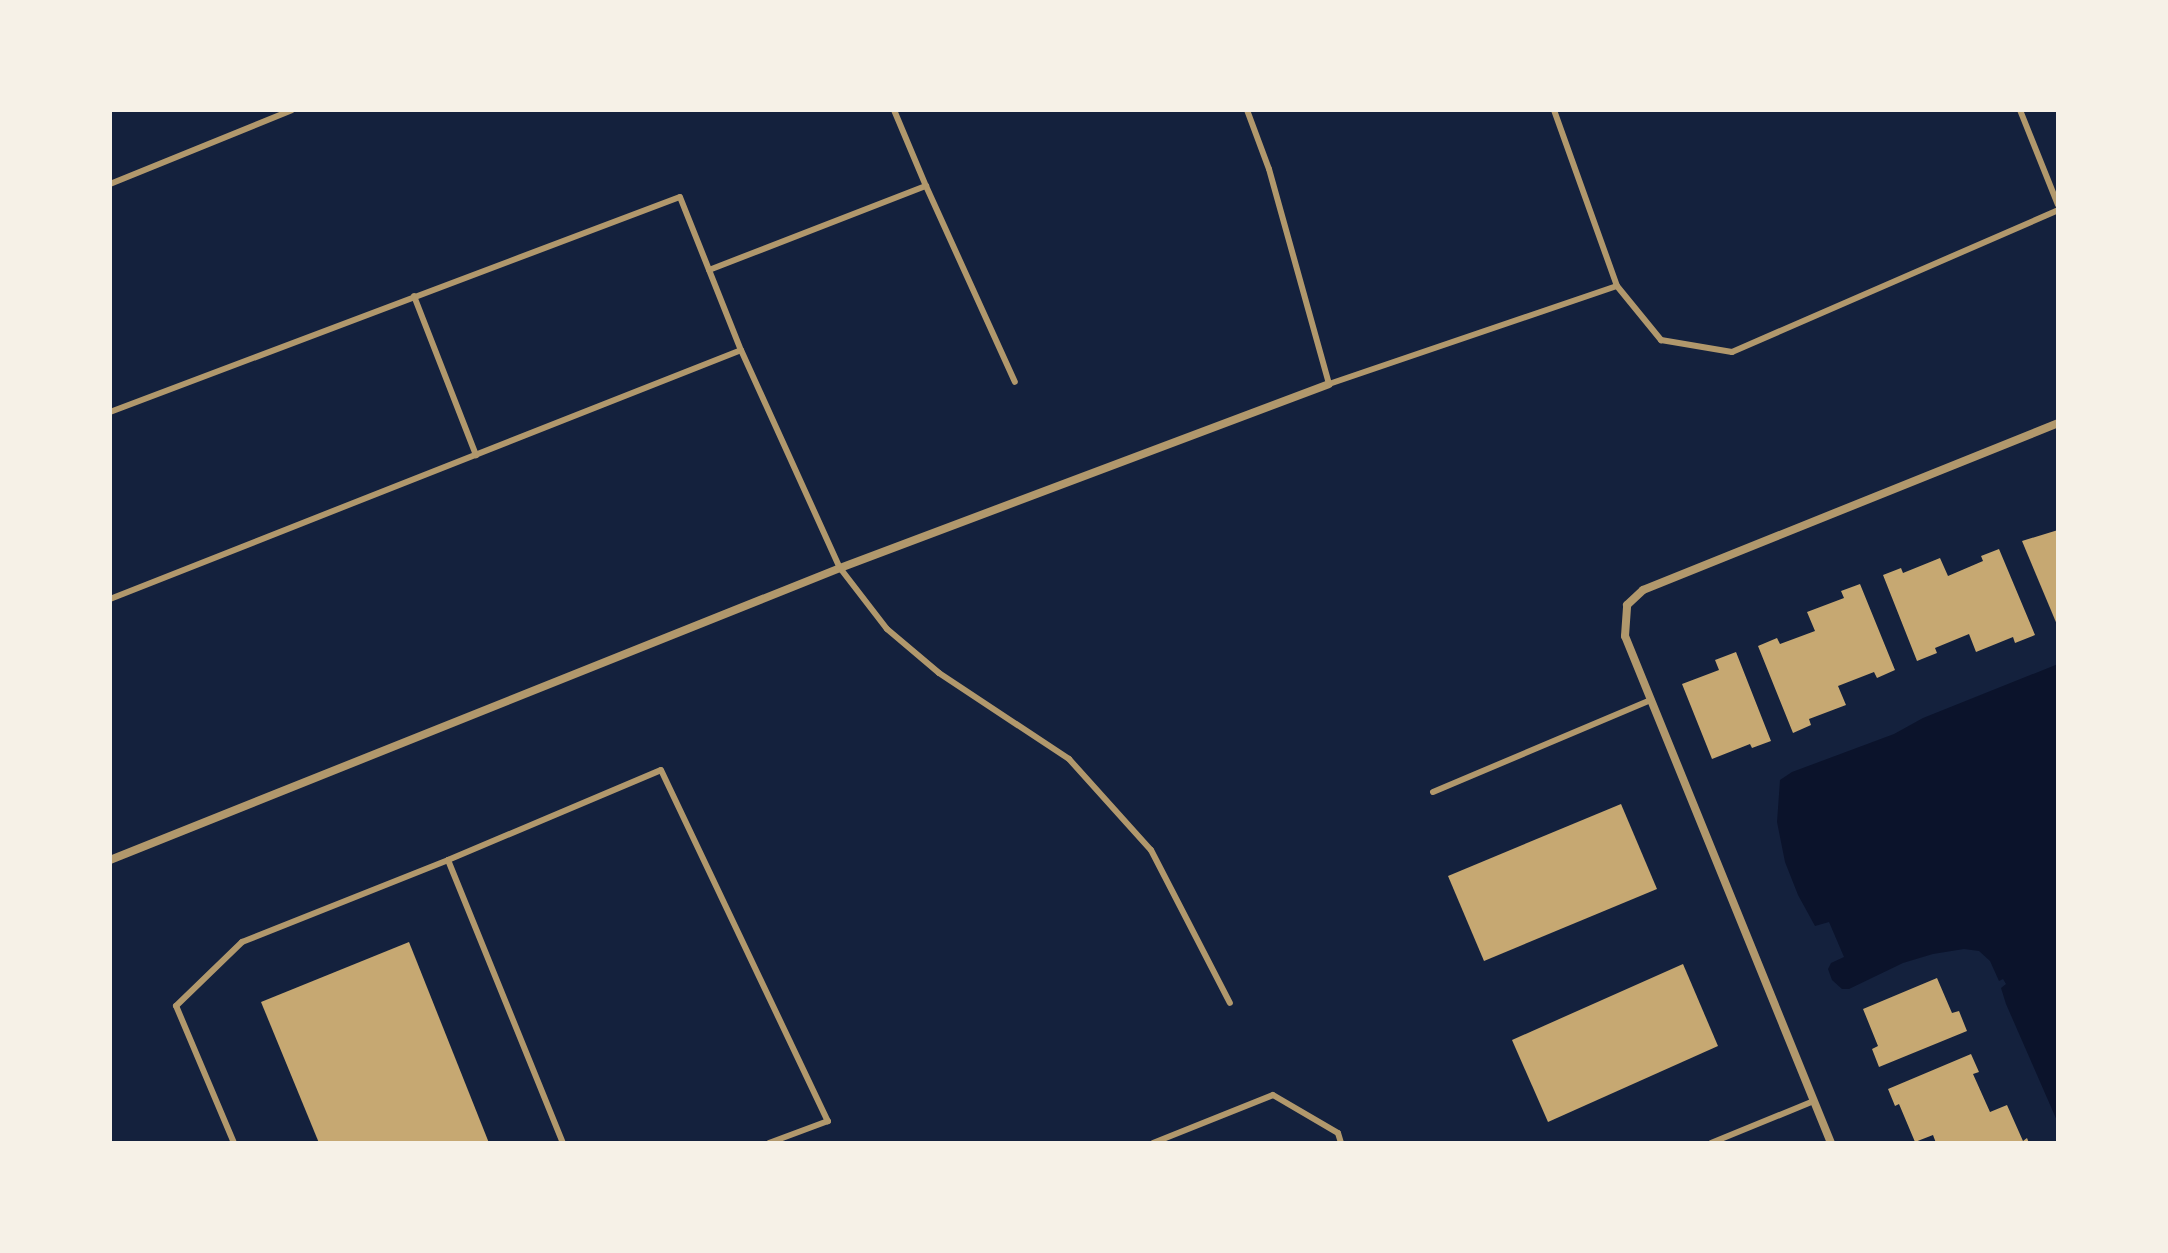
<!DOCTYPE html>
<style>
body{margin:0}
#map{position:relative;width:2168px;height:1253px;overflow:hidden;background:#14213d;font-family:Bitter,serif}
div>[style]{position:absolute}
.water>*{inset:0;background:#0b132b}
.building>*{inset:0;background:#c6a872}
.service>*{height:6px;margin:-3px;padding:0 3px;transform-origin:3px;border-radius:3px;background:#b1986c}
.minor>*{height:8px;margin:-4px;padding:0 4px;transform-origin:4px;border-radius:4px;background:#b1986c}
span{translate:-50% -50%;white-space:nowrap;text-align:center;line-height:1.15;-webkit-text-stroke:6px #f6f1e7;paint-order:stroke}
.frame{position:absolute;inset:0;border:112px solid #f6f1e7;pointer-events:none}
</style>
<div id="map">
<div class="water">
<div style="clip-path:polygon(2058px 664px,2058px 1123px,2006px 1004px,2001px 988px,2006px 984px,2003px 979px,1999px 981px,1990px 961px,1979px 951px,1964px 949px,1933px 954px,1903px 963px,1849px 989px,1842px 989px,1832px 980px,1828px 969px,1831px 963px,1844px 957px,1829px 922px,1815px 926px,1798px 895px,1785px 862px,1777px 822px,1780px 780px,1792px 772px,1894px 734px,1923px 718px)"></div>
</div>
<div class="building">
<div style="clip-path:polygon(2058px 530px,2058px 627px,2022px 541px)"></div>
<div style="clip-path:polygon(1999px 549px,2035px 635px,2015px 643px,2013px 637px,1976px 652px,1969px 634px,1935px 648px,1937px 653px,1917px 661px,1883px 575px,1901px 568px,1903px 573px,1940px 558px,1948px 576px,1983px 561px,1981px 556px)"></div>
<div style="clip-path:polygon(1860px 584px,1895px 670px,1877px 678px,1874px 672px,1838px 686px,1846px 705px,1809px 719px,1811px 725px,1793px 733px,1758px 646px,1777px 638px,1780px 644px,1815px 631px,1807px 612px,1844px 598px,1841px 591px)"></div>
<div style="clip-path:polygon(1736px 652px,1771px 741px,1752px 748px,1750px 744px,1712px 759px,1682px 684px,1719px 670px,1715px 660px)"></div>
<div style="clip-path:polygon(1621px 804px,1657px 889px,1484px 961px,1448px 876px)"></div>
<div style="clip-path:polygon(409px 942px,489px 1143px,319px 1143px,261px 1002px)"></div>
<div style="clip-path:polygon(1683px 964px,1718px 1046px,1548px 1122px,1512px 1040px)"></div>
<div style="clip-path:polygon(1937px 978px,1952px 1013px,1959px 1011px,1967px 1031px,1879px 1067px,1872px 1049px,1878px 1046px,1863px 1009px)"></div>
<div style="clip-path:polygon(1971px 1054px,1979px 1072px,1973px 1074px,1990px 1112px,2007px 1105px,2023px 1141px,2027px 1138px,2029px 1143px,1936px 1143px,1933px 1135px,1915px 1142px,1899px 1104px,1895px 1106px,1888px 1089px)"></div>
</div>
<div class="service">
<div style="left:894px;top:110px;width:82px;rotate:67.2deg"></div>
<div style="left:1247px;top:110px;width:63px;rotate:69.6deg"></div>
<div style="left:1269px;top:169px;width:223px;rotate:74.4deg"></div>
<div style="left:1329px;top:384px;width:304px;rotate:-18.8deg"></div>
<div style="left:1617px;top:286px;width:187px;rotate:-109.7deg"></div>
<div style="left:2020px;top:110px;width:102px;rotate:68.2deg"></div>
<div style="left:110px;top:184px;width:196px;rotate:-22.1deg"></div>
<div style="left:709px;top:270px;width:233px;rotate:-21.2deg"></div>
<div style="left:926px;top:186px;width:215px;rotate:65.6deg"></div>
<div style="left:1617px;top:286px;width:70px;rotate:50.8deg"></div>
<div style="left:1661px;top:340px;width:72px;rotate:9.6deg"></div>
<div style="left:1732px;top:352px;width:356px;rotate:-23.5deg"></div>
<div style="left:414px;top:296px;width:171px;rotate:68.7deg"></div>
<div style="left:110px;top:412px;width:609px;rotate:-20.67deg"></div>
<div style="left:680px;top:197px;width:165px;rotate:68.3deg"></div>
<div style="left:110px;top:599px;width:678px;rotate:-21.53deg"></div>
<div style="left:741px;top:350px;width:239px;rotate:65.6deg"></div>
<div style="left:840px;top:568px;width:77px;rotate:52.4deg"></div>
<div style="left:887px;top:629px;width:68px;rotate:40.2deg"></div>
<div style="left:939px;top:673px;width:156px;rotate:33.5deg"></div>
<div style="left:1069px;top:759px;width:122px;rotate:48deg"></div>
<div style="left:1151px;top:850px;width:172px;rotate:62.7deg"></div>
<div style="left:1433px;top:792px;width:237px;rotate:-22.9deg"></div>
<div style="left:448px;top:860px;width:231px;rotate:-22.9deg"></div>
<div style="left:661px;top:770px;width:389px;rotate:64.6deg"></div>
<div style="left:828px;top:1121px;width:63px;rotate:159.6deg"></div>
<div style="left:234px;top:1143px;width:149px;rotate:-112.9deg"></div>
<div style="left:176px;top:1006px;width:92px;rotate:-44.1deg"></div>
<div style="left:242px;top:942px;width:222px;rotate:-21.7deg"></div>
<div style="left:448px;top:860px;width:305px;rotate:67.9deg"></div>
<div style="left:1153px;top:1143px;width:129px;rotate:-21.8deg"></div>
<div style="left:1273px;top:1095px;width:75px;rotate:30.3deg"></div>
<div style="left:1338px;top:1133px;width:10px;rotate:73deg"></div>
<div style="left:1711px;top:1143px;width:111px;rotate:-22.2deg"></div>
</div>
<div class="minor">
<div style="left:110px;top:860px;width:786px;rotate:-21.8deg"></div>
<div style="left:840px;top:568px;width:522px;rotate:-20.62deg"></div>
<div style="left:1831px;top:1143px;width:547px;rotate:-112.11deg"></div>
<div style="left:1625px;top:636px;width:31px;rotate:-86deg"></div>
<div style="left:1627px;top:605px;width:22px;rotate:-43deg"></div>
<div style="left:1643px;top:590px;width:447px;rotate:-21.9deg"></div>
</div>
<div class="frame"></div>
</div>
